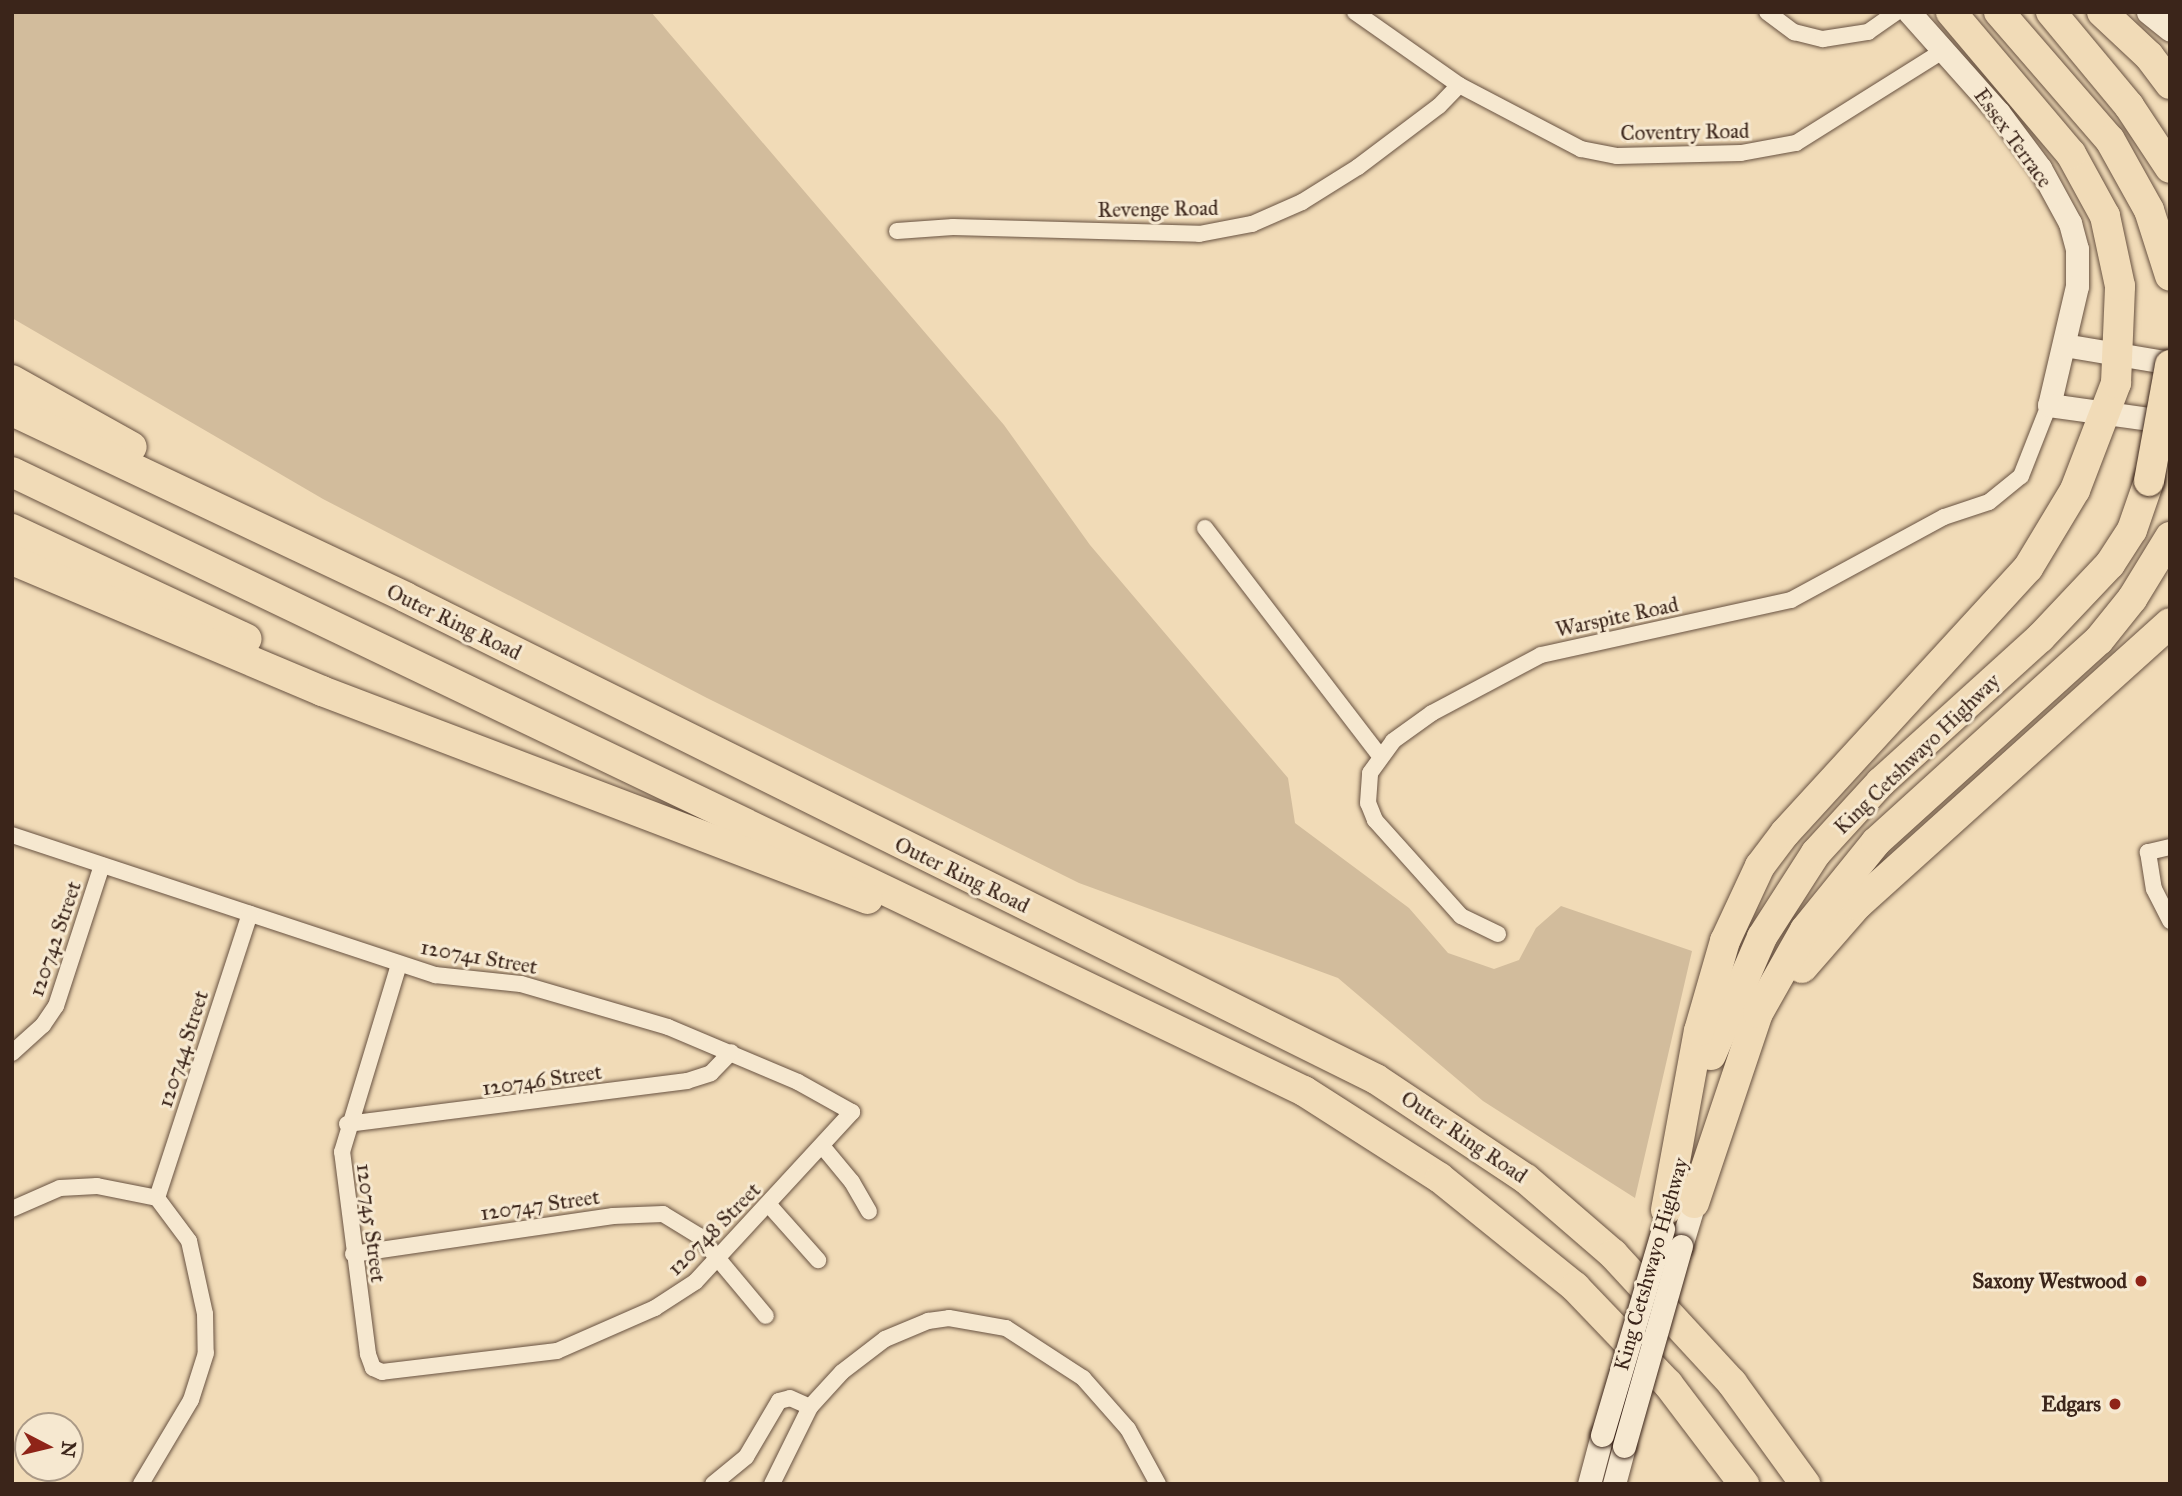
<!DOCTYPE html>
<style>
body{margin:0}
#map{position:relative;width:2182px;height:1496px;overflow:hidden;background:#f1dbb7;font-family:"IM FELL Great Primer",serif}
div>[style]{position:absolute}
.green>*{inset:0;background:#d2bc9c}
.roads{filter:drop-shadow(0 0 2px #685241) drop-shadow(0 0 2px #685241)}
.street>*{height:16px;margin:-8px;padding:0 8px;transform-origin:8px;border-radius:8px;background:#f6e8d0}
.secondary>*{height:23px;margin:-11.5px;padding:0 11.5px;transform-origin:11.5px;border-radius:11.5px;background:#f6e8d0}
.highway>*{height:30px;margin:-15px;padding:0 15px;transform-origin:15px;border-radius:15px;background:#f1dbb7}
.bridges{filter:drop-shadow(0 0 2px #3b251a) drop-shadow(0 0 2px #3b251a)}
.secondary-bridge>*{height:23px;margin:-11.5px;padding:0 11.5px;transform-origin:11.5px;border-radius:11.5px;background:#f6e8d0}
.highway-bridge>*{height:30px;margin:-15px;padding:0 15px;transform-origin:15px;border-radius:15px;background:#f1dbb7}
.dots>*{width:19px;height:19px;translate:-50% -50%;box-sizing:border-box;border:4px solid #f6e8d0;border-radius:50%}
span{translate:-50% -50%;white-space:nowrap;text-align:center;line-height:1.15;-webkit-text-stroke:6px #f6e8d0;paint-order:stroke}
.street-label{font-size:21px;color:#3b251a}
.poi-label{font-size:21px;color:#3b251a;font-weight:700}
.right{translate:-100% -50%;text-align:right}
.frame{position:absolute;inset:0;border:14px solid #3b251a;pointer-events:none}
.north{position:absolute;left:14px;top:1412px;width:70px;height:70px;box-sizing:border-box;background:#f6e8d0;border:2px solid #ab9a87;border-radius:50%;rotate:97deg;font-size:19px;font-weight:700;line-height:28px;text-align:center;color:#3b251a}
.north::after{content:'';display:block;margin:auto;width:24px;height:32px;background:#8f2418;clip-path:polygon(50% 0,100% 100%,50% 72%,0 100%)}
</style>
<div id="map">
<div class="green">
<div style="clip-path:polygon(12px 12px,651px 12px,1004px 425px,1090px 545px,1288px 778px,1295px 823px,1409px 908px,1448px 953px,1494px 969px,1519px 960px,1536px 928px,1561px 906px,1692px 951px,1635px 1198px,1483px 1101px,1338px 978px,1079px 883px,707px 698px,323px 499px,12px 318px)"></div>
</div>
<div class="roads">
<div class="street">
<div style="left:1355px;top:12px;width:127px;rotate:35.1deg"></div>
<div style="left:1459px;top:85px;width:138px;rotate:27.7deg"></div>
<div style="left:1581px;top:149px;width:37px;rotate:11deg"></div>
<div style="left:1617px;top:156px;width:124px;rotate:-1.4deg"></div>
<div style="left:1741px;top:153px;width:56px;rotate:-10.3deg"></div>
<div style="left:1796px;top:143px;width:175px;rotate:-32.1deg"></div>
<div style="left:1767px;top:12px;width:34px;rotate:37deg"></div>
<div style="left:1794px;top:32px;width:30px;rotate:14deg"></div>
<div style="left:1823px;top:39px;width:46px;rotate:-8.8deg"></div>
<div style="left:1868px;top:32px;width:35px;rotate:-35deg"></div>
<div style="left:897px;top:231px;width:56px;rotate:-4.1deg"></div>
<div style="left:953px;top:227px;width:246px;rotate:1.6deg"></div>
<div style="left:1199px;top:234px;width:54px;rotate:-10.7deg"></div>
<div style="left:1252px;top:224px;width:55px;rotate:-23.7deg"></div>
<div style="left:1302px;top:202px;width:66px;rotate:-32deg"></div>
<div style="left:1358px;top:167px;width:101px;rotate:-37deg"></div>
<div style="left:1439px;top:106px;width:29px;rotate:-46deg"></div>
<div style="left:1205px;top:528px;width:286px;rotate:52.5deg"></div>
<div style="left:12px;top:835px;width:446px;rotate:18.3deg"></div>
<div style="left:435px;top:975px;width:86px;rotate:6deg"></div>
<div style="left:521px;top:984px;width:153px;rotate:16.3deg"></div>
<div style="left:668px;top:1027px;width:141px;rotate:22.9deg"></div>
<div style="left:798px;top:1082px;width:62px;rotate:29.1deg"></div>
<div style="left:852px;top:1112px;width:231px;rotate:132.7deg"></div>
<div style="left:695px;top:1282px;width:48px;rotate:147deg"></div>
<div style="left:655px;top:1308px;width:107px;rotate:156.3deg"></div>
<div style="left:557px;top:1351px;width:176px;rotate:173.2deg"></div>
<div style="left:382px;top:1372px;width:10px;rotate:-156deg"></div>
<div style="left:373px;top:1368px;width:15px;rotate:-110deg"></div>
<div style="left:368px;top:1354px;width:204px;rotate:-97.3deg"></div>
<div style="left:342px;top:1152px;width:196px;rotate:-73.1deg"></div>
<div style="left:2170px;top:847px;width:23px;rotate:167deg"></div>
<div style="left:2148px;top:852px;width:37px;rotate:81deg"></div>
<div style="left:2154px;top:889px;width:36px;rotate:63deg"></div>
<div style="left:1498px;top:934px;width:41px;rotate:-154.1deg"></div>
<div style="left:1461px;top:916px;width:129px;rotate:-131.9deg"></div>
<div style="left:1375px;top:820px;width:18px;rotate:-112deg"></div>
<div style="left:1368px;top:803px;width:30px;rotate:-86deg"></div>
<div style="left:1370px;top:773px;width:39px;rotate:-54deg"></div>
<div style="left:1393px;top:741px;width:48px;rotate:-35.7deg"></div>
<div style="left:1432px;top:713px;width:123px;rotate:-28deg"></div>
<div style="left:1541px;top:655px;width:256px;rotate:-12.4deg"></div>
<div style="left:1791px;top:600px;width:174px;rotate:-28.5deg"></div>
<div style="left:1944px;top:517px;width:47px;rotate:-18.4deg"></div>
<div style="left:1989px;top:502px;width:41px;rotate:-39.1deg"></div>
<div style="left:2021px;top:476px;width:76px;rotate:-68.5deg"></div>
<div style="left:12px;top:1053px;width:42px;rotate:-42.1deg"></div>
<div style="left:43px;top:1025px;width:23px;rotate:-56deg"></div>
<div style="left:56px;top:1006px;width:148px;rotate:-71.9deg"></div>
<div style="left:347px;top:1124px;width:343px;rotate:-7.2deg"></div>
<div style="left:687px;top:1081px;width:25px;rotate:-18deg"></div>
<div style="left:711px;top:1073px;width:29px;rotate:-46deg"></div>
<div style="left:823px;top:1147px;width:45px;rotate:50.4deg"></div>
<div style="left:852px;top:1182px;width:34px;rotate:60deg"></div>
<div style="left:157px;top:1198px;width:299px;rotate:-71.9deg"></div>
<div style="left:769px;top:1205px;width:74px;rotate:48.3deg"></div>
<div style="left:12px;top:1209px;width:52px;rotate:-23.6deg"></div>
<div style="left:60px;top:1188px;width:37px;rotate:-3deg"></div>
<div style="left:97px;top:1186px;width:61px;rotate:11.3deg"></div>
<div style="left:157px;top:1198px;width:54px;rotate:53.3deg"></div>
<div style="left:189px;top:1241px;width:75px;rotate:77.6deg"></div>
<div style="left:205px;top:1314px;width:39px;rotate:89deg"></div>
<div style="left:206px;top:1353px;width:49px;rotate:107.7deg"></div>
<div style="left:191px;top:1400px;width:98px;rotate:120.8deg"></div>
<div style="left:353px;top:1254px;width:263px;rotate:-8.3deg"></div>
<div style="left:613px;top:1216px;width:50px;rotate:-2.3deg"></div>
<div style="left:663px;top:1214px;width:42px;rotate:31.4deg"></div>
<div style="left:699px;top:1236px;width:104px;rotate:50.1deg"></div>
<div style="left:713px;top:1484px;width:43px;rotate:-39.3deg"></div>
<div style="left:746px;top:1457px;width:65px;rotate:-59.5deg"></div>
<div style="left:779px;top:1401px;width:11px;rotate:-15deg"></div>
<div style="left:790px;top:1398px;width:22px;rotate:24deg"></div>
<div style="left:772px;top:1484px;width:86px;rotate:-63.7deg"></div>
<div style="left:810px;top:1407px;width:47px;rotate:-47.6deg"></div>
<div style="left:842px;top:1372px;width:54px;rotate:-37.5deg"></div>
<div style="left:885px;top:1339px;width:47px;rotate:-22.7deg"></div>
<div style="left:928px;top:1321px;width:21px;rotate:-8deg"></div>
<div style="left:949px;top:1318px;width:58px;rotate:10deg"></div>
<div style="left:1006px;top:1328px;width:92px;rotate:33deg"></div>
<div style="left:1083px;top:1378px;width:68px;rotate:48.6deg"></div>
<div style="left:1128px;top:1429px;width:63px;rotate:61.4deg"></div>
</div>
<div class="secondary">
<div style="left:1909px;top:12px;width:135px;rotate:48.3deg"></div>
<div style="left:1999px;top:113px;width:69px;rotate:53.3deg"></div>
<div style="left:2040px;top:168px;width:63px;rotate:61.4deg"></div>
<div style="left:2070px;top:223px;width:27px;rotate:75deg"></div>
<div style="left:2077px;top:249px;width:37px;rotate:90deg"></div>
<div style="left:2077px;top:286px;width:122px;rotate:103.2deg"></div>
<div style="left:2049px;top:405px;width:122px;rotate:8deg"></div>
<div style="left:2148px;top:12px;width:28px;rotate:39deg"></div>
<div style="left:2064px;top:345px;width:108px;rotate:9.6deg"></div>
<div style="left:1681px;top:1246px;width:45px;rotate:-73.2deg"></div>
<div style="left:1589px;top:1484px;width:51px;rotate:-75.1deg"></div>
<div style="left:1614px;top:1484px;width:39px;rotate:-75deg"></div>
</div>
<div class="highway">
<div style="left:1999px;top:12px;width:169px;rotate:49.1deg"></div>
<div style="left:2110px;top:140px;width:80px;rotate:60.9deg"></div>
<div style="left:2149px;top:210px;width:69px;rotate:72.3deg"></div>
<div style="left:2051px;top:12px;width:122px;rotate:50.3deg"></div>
<div style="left:2129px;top:106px;width:74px;rotate:56.5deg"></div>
<div style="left:2102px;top:12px;width:64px;rotate:43.1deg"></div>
<div style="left:2149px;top:56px;width:35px;rotate:53deg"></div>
<div style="left:12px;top:380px;width:137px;rotate:29.2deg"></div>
<div style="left:12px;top:411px;width:435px;rotate:25.3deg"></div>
<div style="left:405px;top:597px;width:1084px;rotate:26.4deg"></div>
<div style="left:1376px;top:1079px;width:180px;rotate:33.7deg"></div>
<div style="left:1526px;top:1179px;width:115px;rotate:40.8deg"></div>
<div style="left:1613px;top:1254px;width:176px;rotate:47.3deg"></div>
<div style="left:1732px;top:1383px;width:125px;rotate:54.1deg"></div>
<div style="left:12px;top:472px;width:1433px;rotate:25.6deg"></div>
<div style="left:1304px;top:1091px;width:161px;rotate:32.6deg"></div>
<div style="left:1440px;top:1178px;width:174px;rotate:38.9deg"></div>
<div style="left:1575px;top:1287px;width:134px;rotate:46.2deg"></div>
<div style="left:1668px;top:1384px;width:126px;rotate:52.8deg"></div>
<div style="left:12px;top:529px;width:259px;rotate:25.1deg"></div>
<div style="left:12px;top:560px;width:337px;rotate:22.9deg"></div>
<div style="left:322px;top:691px;width:584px;rotate:20.85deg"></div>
<div style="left:1802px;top:968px;width:84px;rotate:-48.9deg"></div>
<div style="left:1857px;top:905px;width:421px;rotate:-42deg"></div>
<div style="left:1711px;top:1055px;width:129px;rotate:-66.6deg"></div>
<div style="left:1762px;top:937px;width:100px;rotate:-57.3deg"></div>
<div style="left:1816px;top:853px;width:96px;rotate:-47.5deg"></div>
<div style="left:1881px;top:782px;width:215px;rotate:-42.2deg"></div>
<div style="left:2040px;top:638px;width:102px;rotate:-46.6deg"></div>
<div style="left:2110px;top:564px;width:40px;rotate:-57.1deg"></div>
<div style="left:2132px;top:530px;width:52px;rotate:-70.9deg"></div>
<div style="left:1694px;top:1203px;width:200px;rotate:-71.4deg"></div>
<div style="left:1758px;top:1013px;width:95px;rotate:-60.5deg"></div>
<div style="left:1805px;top:930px;width:113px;rotate:-51.1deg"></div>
<div style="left:1876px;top:842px;width:301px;rotate:-42.2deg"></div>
<div style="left:2099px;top:640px;width:53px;rotate:-51.2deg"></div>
<div style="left:2132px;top:599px;width:73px;rotate:-58.5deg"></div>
<div style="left:1666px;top:1210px;width:182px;rotate:-79.6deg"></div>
<div style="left:1699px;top:1031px;width:94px;rotate:-73.9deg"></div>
<div style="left:1725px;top:941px;width:83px;rotate:-65deg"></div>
<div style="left:1760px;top:866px;width:41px;rotate:-52.9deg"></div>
<div style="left:1785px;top:833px;width:360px;rotate:-47.5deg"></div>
<div style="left:2028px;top:568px;width:91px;rotate:-58.9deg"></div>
<div style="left:2075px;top:490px;width:115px;rotate:-69deg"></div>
<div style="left:2116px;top:383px;width:97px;rotate:-87.6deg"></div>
<div style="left:2120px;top:286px;width:72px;rotate:-102.1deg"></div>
<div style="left:2105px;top:216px;width:71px;rotate:-118.7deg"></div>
<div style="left:2071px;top:154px;width:186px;rotate:-130.2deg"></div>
</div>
</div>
<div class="bridges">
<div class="secondary-bridge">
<div style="left:1602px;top:1435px;width:215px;rotate:-73.5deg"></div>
<div style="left:1624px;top:1446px;width:208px;rotate:-74.1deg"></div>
</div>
<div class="highway-bridge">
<div style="left:2149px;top:481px;width:118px;rotate:-79.7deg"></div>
</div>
</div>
<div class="dots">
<div style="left:2141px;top:1281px;background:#8f2418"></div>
<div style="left:2115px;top:1404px;background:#8f2418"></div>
</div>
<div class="street-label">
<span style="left:1685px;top:132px;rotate:-1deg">Coventry Road</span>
<span style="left:2013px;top:138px;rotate:54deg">Essex Terrace</span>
<span style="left:1158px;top:209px;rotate:-1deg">Revenge Road</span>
<span style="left:1617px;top:617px;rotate:-12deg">Warspite Road</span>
<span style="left:454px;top:622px;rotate:26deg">Outer Ring Road</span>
<span style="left:1917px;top:754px;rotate:-44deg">King Cetshwayo Highway</span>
<span style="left:962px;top:875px;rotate:26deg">Outer Ring Road</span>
<span style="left:55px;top:939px;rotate:-71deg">120742 Street</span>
<span style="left:479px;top:957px;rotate:10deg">120741 Street</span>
<span style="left:183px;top:1049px;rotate:-72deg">120744 Street</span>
<span style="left:542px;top:1080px;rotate:-8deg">120746 Street</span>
<span style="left:1464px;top:1137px;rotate:34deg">Outer Ring Road</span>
<span style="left:540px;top:1205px;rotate:-8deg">120747 Street</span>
<span style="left:371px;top:1223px;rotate:83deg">120745 Street</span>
<span style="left:714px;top:1229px;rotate:-45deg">120748 Street</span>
<span style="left:1651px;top:1264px;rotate:-74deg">King Cetshwayo Highway</span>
</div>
<div class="poi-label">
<span class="right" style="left:2127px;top:1281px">Saxony Westwood</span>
<span class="right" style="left:2101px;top:1404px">Edgars</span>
</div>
<div class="frame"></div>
<div class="north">N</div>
</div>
